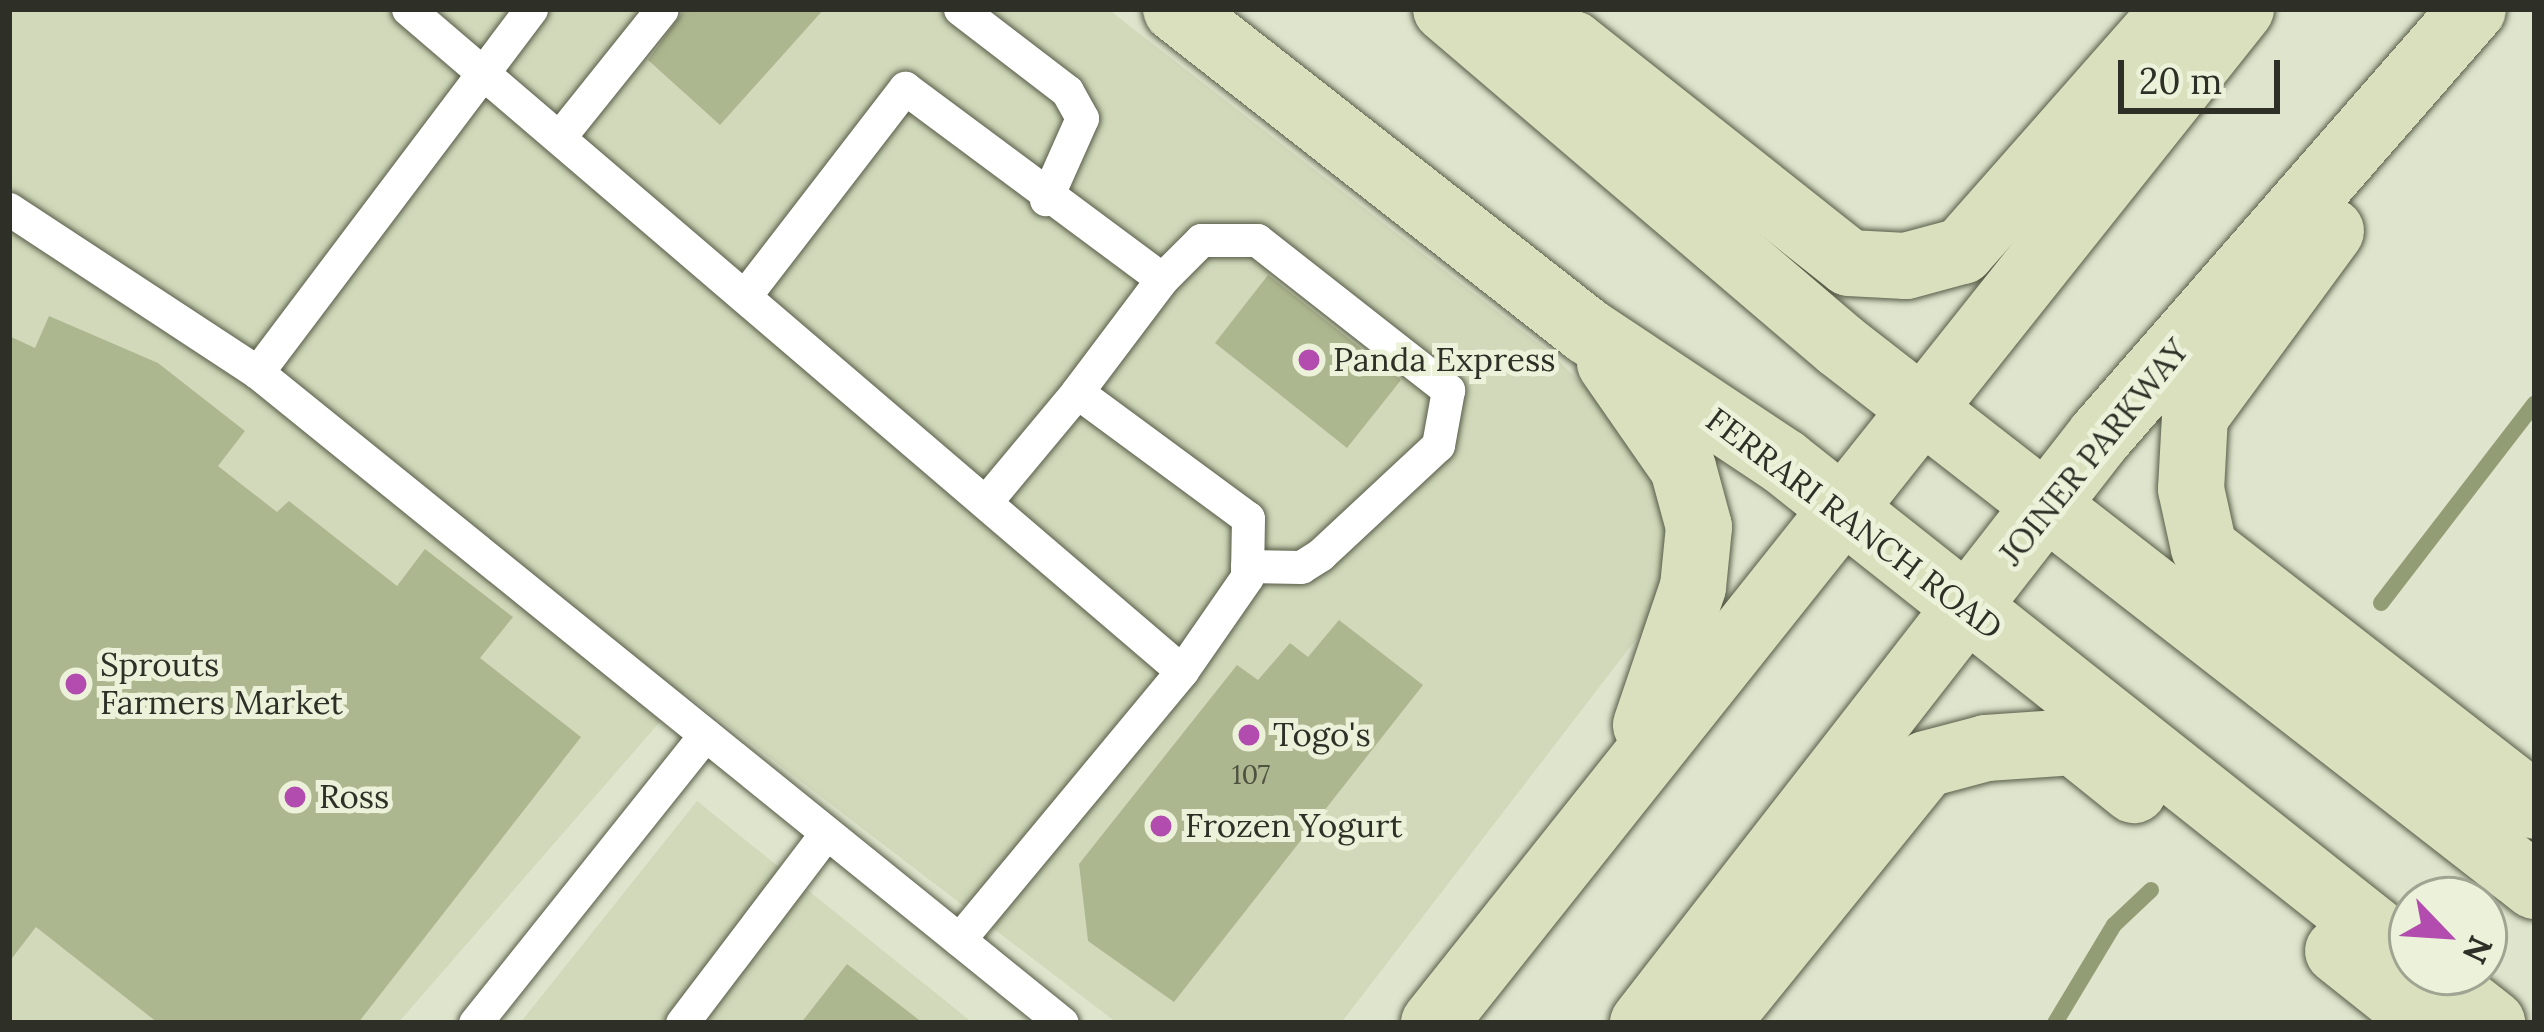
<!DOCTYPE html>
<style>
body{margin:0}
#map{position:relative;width:2544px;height:1032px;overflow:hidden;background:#dfe5cd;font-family:Lora,serif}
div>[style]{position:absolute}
.built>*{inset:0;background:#d1d9ba}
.stream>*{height:16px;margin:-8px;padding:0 8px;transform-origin:8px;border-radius:8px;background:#939d75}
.building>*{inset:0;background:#adb78f}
.roads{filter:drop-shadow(0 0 3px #575c48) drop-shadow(0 0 3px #575c48)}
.lane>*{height:33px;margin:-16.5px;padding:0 16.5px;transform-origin:16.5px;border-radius:16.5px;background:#fff}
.secondary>*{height:66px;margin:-33px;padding:0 33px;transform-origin:33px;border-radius:33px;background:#dae0be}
.dots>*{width:33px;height:33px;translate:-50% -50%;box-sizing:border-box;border:6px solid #ecf2da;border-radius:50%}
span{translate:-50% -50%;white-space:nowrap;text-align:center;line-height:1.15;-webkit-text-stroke:10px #ecf2da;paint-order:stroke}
.number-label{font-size:27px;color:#4e5241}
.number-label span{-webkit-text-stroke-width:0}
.poi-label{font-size:33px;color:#2e3027}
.left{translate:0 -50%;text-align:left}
.street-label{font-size:33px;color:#2e3027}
.frame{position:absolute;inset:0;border:12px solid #2e3027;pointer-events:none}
.north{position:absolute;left:2388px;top:876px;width:120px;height:120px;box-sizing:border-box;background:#ecf2da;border:3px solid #a0a492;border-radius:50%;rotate:115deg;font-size:33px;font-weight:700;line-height:48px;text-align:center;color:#2e3027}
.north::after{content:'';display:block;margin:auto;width:42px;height:54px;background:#b34caf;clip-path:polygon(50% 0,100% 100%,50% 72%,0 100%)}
.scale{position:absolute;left:2118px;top:60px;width:162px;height:54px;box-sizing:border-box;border:6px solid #2e3027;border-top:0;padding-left:15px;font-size:36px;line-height:42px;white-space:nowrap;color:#2e3027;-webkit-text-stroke:9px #ecf2da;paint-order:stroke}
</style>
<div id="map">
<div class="built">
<div style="clip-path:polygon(9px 9px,1108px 9px,1552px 354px,1643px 445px,1673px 527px,1657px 612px,1341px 1023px,1117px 1023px,685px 693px,398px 1023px,9px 1023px)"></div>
<div style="clip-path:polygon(697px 801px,973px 1023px,520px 1023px)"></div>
</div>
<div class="stream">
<div style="left:2381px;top:603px;width:252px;rotate:-52.4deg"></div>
<div style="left:2055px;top:1023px;width:114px;rotate:-59deg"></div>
<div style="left:2114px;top:925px;width:51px;rotate:-43.4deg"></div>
</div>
<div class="building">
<div style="clip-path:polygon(685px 9px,824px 9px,720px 125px,648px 60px)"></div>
<div style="clip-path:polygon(1268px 275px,1401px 380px,1347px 448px,1215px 343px)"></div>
<div style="clip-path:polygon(49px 316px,158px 363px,245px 431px,218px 466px,277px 512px,289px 501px,397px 586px,425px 549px,513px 617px,480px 658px,581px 737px,358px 1023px,158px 1023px,36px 927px,9px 962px,9px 336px,35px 348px)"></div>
<div style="clip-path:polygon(1339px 620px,1423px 685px,1174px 1002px,1088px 941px,1079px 864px,1237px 665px,1258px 680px,1290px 643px,1308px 657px)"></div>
<div style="clip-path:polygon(847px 964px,923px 1023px,801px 1023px)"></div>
</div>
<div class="roads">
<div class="lane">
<div style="left:408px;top:9px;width:1018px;rotate:40.54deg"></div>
<div style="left:531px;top:9px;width:455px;rotate:127deg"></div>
<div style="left:257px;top:372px;width:1035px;rotate:38.96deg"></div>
<div style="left:960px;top:9px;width:135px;rotate:37.5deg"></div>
<div style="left:1067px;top:91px;width:31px;rotate:61deg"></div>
<div style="left:1082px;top:118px;width:89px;rotate:114deg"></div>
<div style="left:561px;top:135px;width:161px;rotate:-51.3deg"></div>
<div style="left:9px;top:209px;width:297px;rotate:33.3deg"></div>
<div style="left:1162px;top:279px;width:55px;rotate:-45deg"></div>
<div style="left:1201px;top:240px;width:56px"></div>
<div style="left:1257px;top:240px;width:243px;rotate:38.1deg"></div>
<div style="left:1448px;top:390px;width:56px;rotate:100.3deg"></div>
<div style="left:1438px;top:445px;width:161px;rotate:137deg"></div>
<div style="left:1320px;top:555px;width:22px;rotate:148deg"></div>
<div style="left:1301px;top:567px;width:54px;rotate:-178.9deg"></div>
<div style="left:747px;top:293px;width:259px;rotate:-52.4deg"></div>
<div style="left:905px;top:88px;width:320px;rotate:36.6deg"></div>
<div style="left:1162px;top:279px;width:141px;rotate:127deg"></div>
<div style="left:1077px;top:392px;width:212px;rotate:36.4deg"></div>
<div style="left:1248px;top:518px;width:59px;rotate:91deg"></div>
<div style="left:1247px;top:577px;width:114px;rotate:124.7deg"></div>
<div style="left:1182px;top:671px;width:349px;rotate:129.7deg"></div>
<div style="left:988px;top:499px;width:139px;rotate:-50.2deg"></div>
<div style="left:475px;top:1023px;width:369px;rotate:-51.4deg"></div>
<div style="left:682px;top:1023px;width:238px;rotate:-52.8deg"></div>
</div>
<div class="secondary">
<div style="left:1176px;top:9px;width:522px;rotate:38.08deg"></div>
<div style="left:1587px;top:331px;width:237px;rotate:33.6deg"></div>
<div style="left:1784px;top:462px;width:801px;rotate:38.41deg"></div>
<div style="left:1446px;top:9px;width:519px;rotate:40.47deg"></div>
<div style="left:1841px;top:346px;width:879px;rotate:37.89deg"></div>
<div style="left:1468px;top:21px;width:107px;rotate:12.4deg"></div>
<div style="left:1573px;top:44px;width:352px;rotate:38.4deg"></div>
<div style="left:1849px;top:263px;width:57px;rotate:3deg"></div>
<div style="left:1906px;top:266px;width:58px;rotate:-15deg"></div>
<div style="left:1962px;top:251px;width:322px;rotate:-48.6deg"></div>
<div style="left:2331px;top:231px;width:230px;rotate:126.3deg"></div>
<div style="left:2195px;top:416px;width:73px;rotate:93.1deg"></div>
<div style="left:2191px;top:489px;width:60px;rotate:77.6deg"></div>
<div style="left:2204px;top:548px;width:420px;rotate:37.9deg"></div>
<div style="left:1610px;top:363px;width:128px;rotate:55.2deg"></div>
<div style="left:1683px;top:468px;width:61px;rotate:74.8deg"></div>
<div style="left:1699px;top:527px;width:60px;rotate:95.7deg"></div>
<div style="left:1693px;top:587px;width:146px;rotate:108.8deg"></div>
<div style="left:2338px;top:951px;width:116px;rotate:38.4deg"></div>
<div style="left:2427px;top:972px;width:83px;rotate:38.1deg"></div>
<div style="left:1434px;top:1023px;width:1296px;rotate:-51.49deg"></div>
<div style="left:1643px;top:1023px;width:744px;rotate:-52.1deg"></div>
<div style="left:2100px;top:436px;width:567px;rotate:-48.86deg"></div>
<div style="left:1716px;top:1023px;width:333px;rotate:-51deg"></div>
<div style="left:1926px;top:764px;width:62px;rotate:-14.9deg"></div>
<div style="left:1986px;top:748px;width:88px;rotate:-3.9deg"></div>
<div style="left:2074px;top:742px;width:77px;rotate:38.7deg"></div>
</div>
</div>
<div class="dots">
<div style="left:1309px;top:360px;background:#b34caf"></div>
<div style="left:76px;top:684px;background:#b34caf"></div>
<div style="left:1249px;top:735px;background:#b34caf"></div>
<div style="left:295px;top:797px;background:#b34caf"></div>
<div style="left:1161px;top:826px;background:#b34caf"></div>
</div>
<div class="number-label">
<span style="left:1251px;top:775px">107</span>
</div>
<div class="poi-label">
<span class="left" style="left:1333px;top:360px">Panda Express</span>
<span class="left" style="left:100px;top:684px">Sprouts<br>Farmers Market</span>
<span class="left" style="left:1273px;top:735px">Togo's</span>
<span class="left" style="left:319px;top:797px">Ross</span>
<span class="left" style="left:1185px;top:826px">Frozen Yogurt</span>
</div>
<div class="street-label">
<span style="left:2094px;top:452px;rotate:-51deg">JOINER PARKWAY</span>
<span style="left:1854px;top:524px;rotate:37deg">FERRARI RANCH ROAD</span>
</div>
<div class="frame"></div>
<div class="north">N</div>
<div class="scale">20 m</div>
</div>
